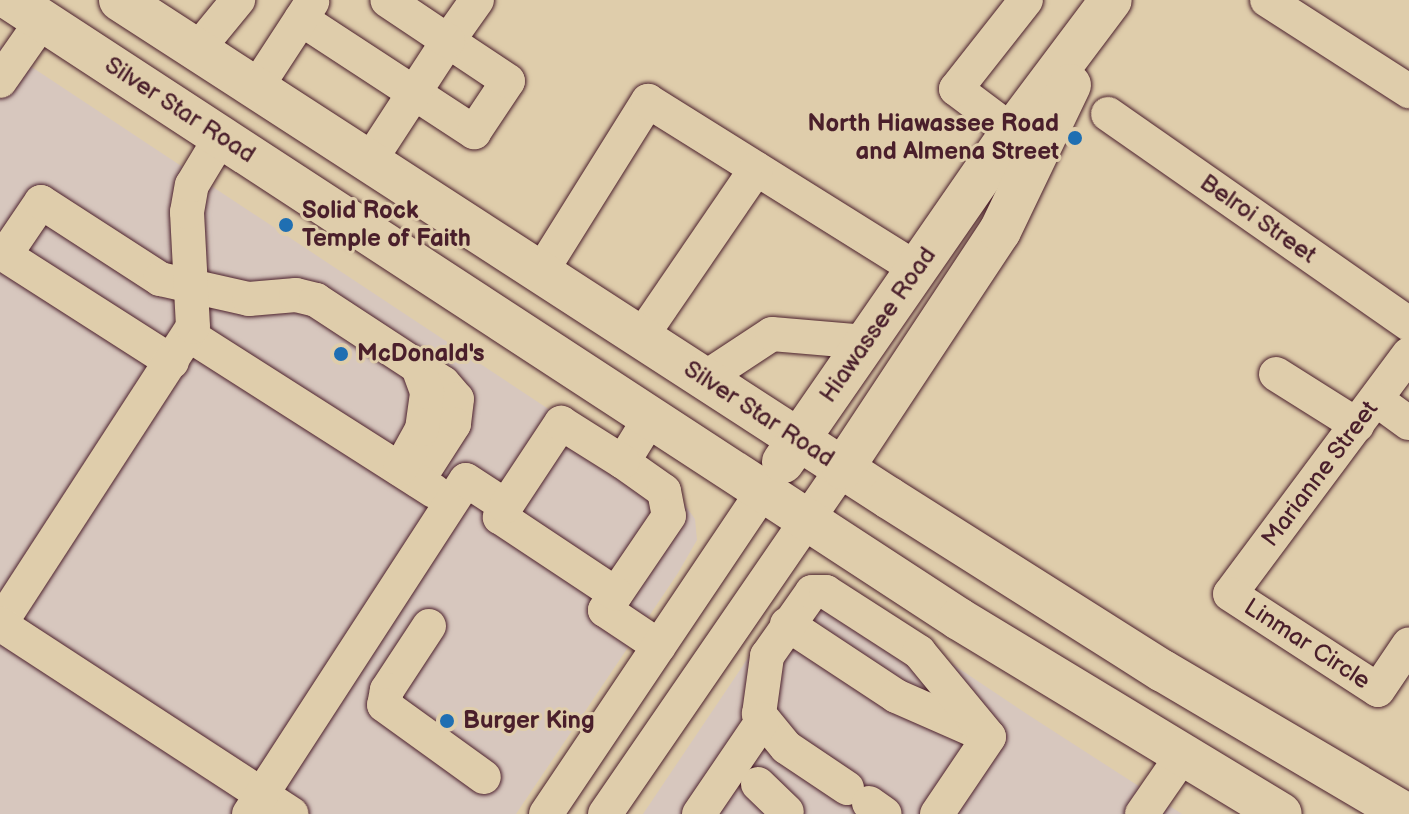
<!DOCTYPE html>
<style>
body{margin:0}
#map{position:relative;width:1409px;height:814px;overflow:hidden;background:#dfcdab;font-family:"Balsamiq Sans",sans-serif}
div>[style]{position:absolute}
.built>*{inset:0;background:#d7c7be}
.roads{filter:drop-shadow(0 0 2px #4a1f2b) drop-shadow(0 0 2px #4a1f2b)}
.minor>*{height:34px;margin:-17px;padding:0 17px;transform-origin:17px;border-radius:17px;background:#dfcdab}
.major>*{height:42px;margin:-21px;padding:0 21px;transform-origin:21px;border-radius:21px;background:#dfcdab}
.dots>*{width:22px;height:22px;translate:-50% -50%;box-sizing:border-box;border:4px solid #dfcdab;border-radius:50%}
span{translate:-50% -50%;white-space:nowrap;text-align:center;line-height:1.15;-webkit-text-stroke:6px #dfcdab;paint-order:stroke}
.street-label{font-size:24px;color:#4a1f2b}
.poi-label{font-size:24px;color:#4a1f2b;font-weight:700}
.right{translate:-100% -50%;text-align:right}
.left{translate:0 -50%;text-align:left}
</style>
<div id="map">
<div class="built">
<div style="clip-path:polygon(0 46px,677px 494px,695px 519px,697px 540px,678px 573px,516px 814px,0 814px)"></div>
<div style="clip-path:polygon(846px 593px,1030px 716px,1182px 814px,643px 814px,781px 609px)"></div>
</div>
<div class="roads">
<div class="minor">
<div style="left:1267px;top:0;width:169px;rotate:32.7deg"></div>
<div style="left:301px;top:19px;width:207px;rotate:33.2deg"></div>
<div style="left:474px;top:132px;width:61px;rotate:-56.3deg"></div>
<div style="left:508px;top:81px;width:72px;rotate:-146.3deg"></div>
<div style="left:448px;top:41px;width:50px;rotate:-54.7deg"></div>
<div style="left:197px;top:50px;width:65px;rotate:-50.6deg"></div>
<div style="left:0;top:81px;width:73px;rotate:-55deg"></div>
<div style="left:256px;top:88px;width:103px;rotate:-56.9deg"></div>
<div style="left:1108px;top:114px;width:367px;rotate:34.9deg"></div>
<div style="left:1012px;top:131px;width:70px;rotate:-143.1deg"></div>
<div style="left:956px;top:89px;width:113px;rotate:-51.8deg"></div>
<div style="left:369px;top:162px;width:145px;rotate:-56.9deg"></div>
<div style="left:448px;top:41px;width:73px;rotate:-146.1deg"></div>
<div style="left:0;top:252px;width:204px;rotate:32.6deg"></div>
<div style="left:5px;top:255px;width:64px;rotate:-55.8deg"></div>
<div style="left:41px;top:202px;width:142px;rotate:32.9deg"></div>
<div style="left:160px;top:279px;width:91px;rotate:12.7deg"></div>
<div style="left:249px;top:299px;width:47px;rotate:-4.9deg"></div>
<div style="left:296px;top:295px;width:21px;rotate:14deg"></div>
<div style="left:316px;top:300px;width:152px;rotate:33.2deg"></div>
<div style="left:443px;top:383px;width:21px;rotate:49deg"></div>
<div style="left:457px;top:399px;width:25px;rotate:97deg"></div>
<div style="left:454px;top:424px;width:67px;rotate:122.7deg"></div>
<div style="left:541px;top:272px;width:202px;rotate:-58deg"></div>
<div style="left:648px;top:101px;width:317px;rotate:32deg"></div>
<div style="left:189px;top:335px;width:290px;rotate:32.5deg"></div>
<div style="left:641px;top:337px;width:204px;rotate:-55.6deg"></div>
<div style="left:1409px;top:354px;width:299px;rotate:126.7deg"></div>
<div style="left:1230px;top:594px;width:176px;rotate:33deg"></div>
<div style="left:1378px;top:690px;width:55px;rotate:-56deg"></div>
<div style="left:1276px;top:374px;width:96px;rotate:32.2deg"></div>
<div style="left:705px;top:378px;width:80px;rotate:-33.3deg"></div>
<div style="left:772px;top:334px;width:94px;rotate:4.9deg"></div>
<div style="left:1377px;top:400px;width:39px;rotate:36deg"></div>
<div style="left:652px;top:415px;width:55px;rotate:121.7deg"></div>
<div style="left:623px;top:462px;width:50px;rotate:35.3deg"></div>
<div style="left:664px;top:491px;width:25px;rotate:79deg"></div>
<div style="left:669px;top:516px;width:114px;rotate:124.2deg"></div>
<div style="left:605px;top:610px;width:65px;rotate:33.7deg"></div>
<div style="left:400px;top:469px;width:46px;rotate:-61.2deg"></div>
<div style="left:422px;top:429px;width:37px;rotate:-82deg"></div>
<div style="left:427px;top:392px;width:27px;rotate:-110deg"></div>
<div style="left:506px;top:506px;width:13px;rotate:119deg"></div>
<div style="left:500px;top:517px;width:139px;rotate:33.6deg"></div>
<div style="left:0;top:624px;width:354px;rotate:-57deg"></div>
<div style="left:193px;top:327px;width:115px;rotate:-93deg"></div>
<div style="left:187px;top:212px;width:27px;rotate:-80deg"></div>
<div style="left:192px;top:185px;width:56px;rotate:-58.9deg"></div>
<div style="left:0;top:624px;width:348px;rotate:33.1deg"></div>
<div style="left:787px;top:624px;width:131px;rotate:33.4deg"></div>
<div style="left:896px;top:696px;width:97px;rotate:23.7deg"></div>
<div style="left:429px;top:626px;width:77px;rotate:123.3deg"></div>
<div style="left:387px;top:690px;width:15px;rotate:101deg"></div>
<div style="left:384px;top:705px;width:123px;rotate:35.8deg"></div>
<div style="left:758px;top:784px;width:40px;rotate:44deg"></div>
<div style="left:847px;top:788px;width:73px;rotate:-146.1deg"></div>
<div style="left:786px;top:747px;width:43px;rotate:-129.3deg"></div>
<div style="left:759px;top:714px;width:59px;rotate:-82.1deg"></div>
<div style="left:767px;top:656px;width:78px;rotate:-54.9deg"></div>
<div style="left:812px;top:592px;width:14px"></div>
<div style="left:826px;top:592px;width:111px;rotate:32.8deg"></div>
<div style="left:919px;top:652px;width:110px;rotate:50.5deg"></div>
<div style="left:869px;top:803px;width:19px;rotate:35deg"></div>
<div style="left:249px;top:814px;width:398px;rotate:-57deg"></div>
<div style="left:466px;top:480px;width:48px;rotate:33deg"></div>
<div style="left:506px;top:506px;width:100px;rotate:-56.5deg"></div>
<div style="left:561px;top:423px;width:73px;rotate:32.2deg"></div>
<div style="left:546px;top:814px;width:391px;rotate:-56.1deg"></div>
<div style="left:605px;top:814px;width:420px;rotate:-55.5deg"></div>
<div style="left:699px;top:814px;width:114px;rotate:-55.8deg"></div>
<div style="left:937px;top:814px;width:93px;rotate:-56deg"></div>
<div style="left:1142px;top:814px;width:70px;rotate:-55.4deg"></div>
</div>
<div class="major">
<div style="left:11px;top:0;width:1132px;rotate:33.14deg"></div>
<div style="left:959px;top:619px;width:376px;rotate:31.2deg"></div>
<div style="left:120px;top:0;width:916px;rotate:32.93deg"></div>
<div style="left:889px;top:498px;width:324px;rotate:32.3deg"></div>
<div style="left:1163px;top:671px;width:282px;rotate:30.5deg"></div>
<div style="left:783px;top:462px;width:395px;rotate:-55.3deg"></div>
<div style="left:1008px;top:137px;width:171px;rotate:-53.1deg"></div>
<div style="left:843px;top:468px;width:284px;rotate:-56.5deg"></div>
<div style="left:1000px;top:231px;width:162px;rotate:-64.4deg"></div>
</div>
</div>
<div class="dots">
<div style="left:1075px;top:138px;background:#1f6fb2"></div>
<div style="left:286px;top:225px;background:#1f6fb2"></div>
<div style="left:341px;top:354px;background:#1f6fb2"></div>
<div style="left:447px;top:721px;background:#1f6fb2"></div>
</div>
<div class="street-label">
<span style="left:180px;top:110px;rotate:33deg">Silver Star Road</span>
<span style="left:1258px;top:219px;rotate:35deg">Belroi Street</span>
<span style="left:878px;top:325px;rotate:-55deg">Hiawassee Road</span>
<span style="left:759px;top:414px;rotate:33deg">Silver Star Road</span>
<span style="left:1320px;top:474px;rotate:-53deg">Marianne Street</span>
<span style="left:1307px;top:644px;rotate:33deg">Linmar Circle</span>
</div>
<div class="poi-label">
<span class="right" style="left:1059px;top:138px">North Hiawassee Road<br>and Almena Street</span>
<span class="left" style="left:302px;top:225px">Solid Rock<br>Temple of Faith</span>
<span class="left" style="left:357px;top:354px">McDonald's</span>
<span class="left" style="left:463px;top:721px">Burger King</span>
</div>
</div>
